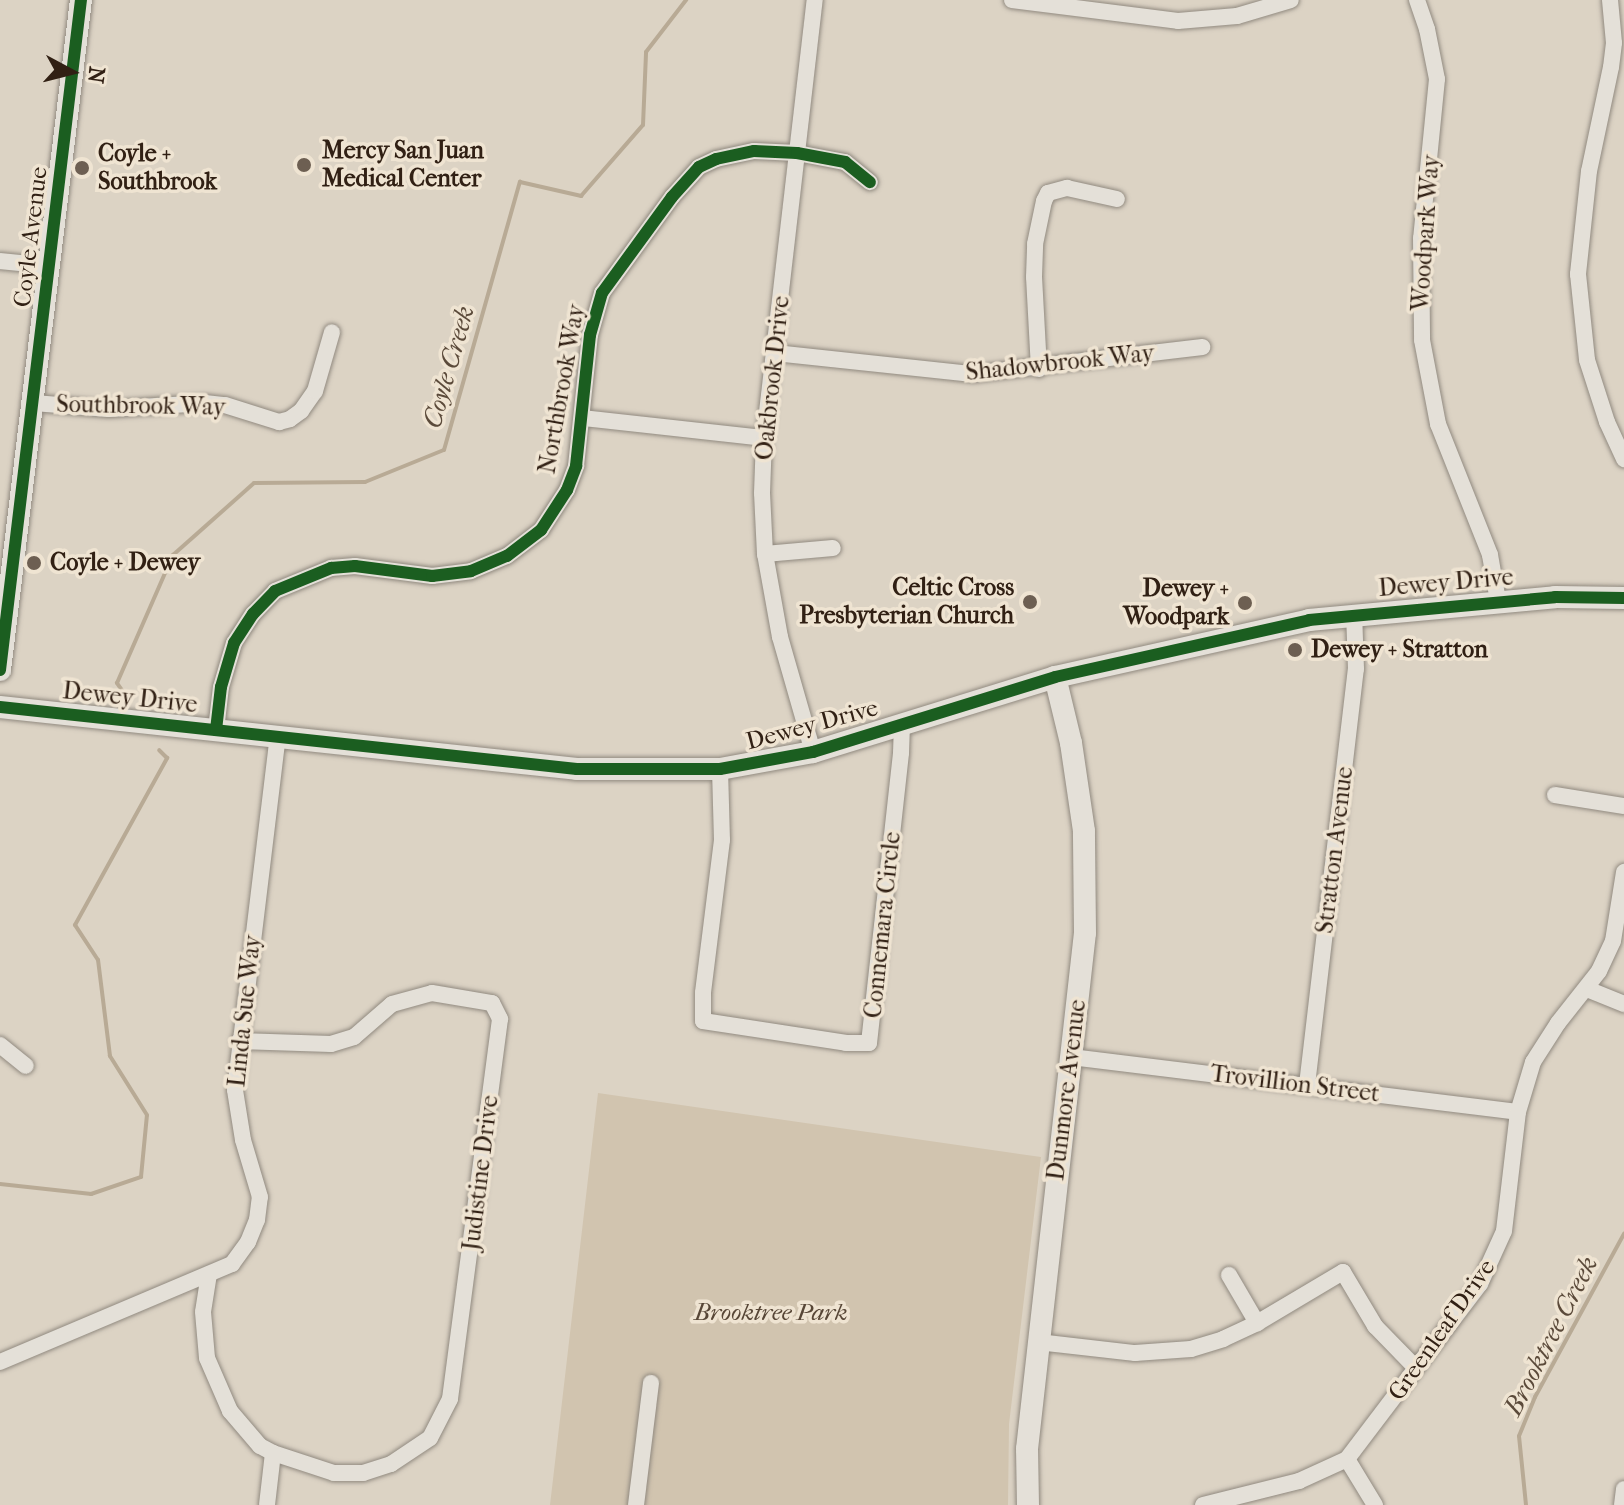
<!DOCTYPE html>
<style>
body{margin:0}
#map{position:relative;width:1624px;height:1505px;overflow:hidden;background:#dcd3c4;font-family:"IM FELL French Canon",serif}
div>[style]{position:absolute}
.green>*{inset:0;background:#d1c4af}
.stream>*{height:4px;margin:-2px;padding:0 2px;transform-origin:2px;border-radius:2px;background:#b8aa95}
.roads{filter:drop-shadow(0 0 2px #918a80) drop-shadow(0 0 2px #918a80)}
.street>*{height:16px;margin:-8px;padding:0 8px;transform-origin:8px;border-radius:8px;background:#e4e0d8}
.secondary>*{height:22px;margin:-11px;padding:0 11px;transform-origin:11px;border-radius:11px;background:#e4e0d8}
.cycleway>*{height:12px;margin:-6px;padding:0 6px;transform-origin:6px;border-radius:6px;background:#1b5e20}
.dots>*{width:22px;height:22px;translate:-50% -50%;box-sizing:border-box;border:4px solid #efe4d2;border-radius:50%}
span{translate:-50% -50%;white-space:nowrap;text-align:center;line-height:1.15;-webkit-text-stroke:7px #efe4d2;paint-order:stroke}
.poi-label{font-size:24px;color:#312014;font-weight:700}
.left{translate:0 -50%;text-align:left}
.right{translate:-100% -50%;text-align:right}
.street-label{font-size:24px;color:#312014}
.park-label{font-size:24px;color:#574636;font-style:italic}
.water-label{font-size:26px;color:#5b4a3a;font-style:italic}
.north{position:absolute;left:32px;top:32px;width:80px;height:80px;-webkit-text-stroke:6px #efe4d2;paint-order:stroke;rotate:97deg;font-size:22px;font-weight:700;line-height:32px;text-align:center;color:#312014}
.north::after{content:'';display:block;margin:auto;width:28px;height:36px;background:#312014;clip-path:polygon(50% 0,100% 100%,50% 72%,0 100%)}
</style>
<div id="map">
<div class="green">
<div style="clip-path:polygon(598px 1093px,1041px 1157px,1009px 1424px,1008px 1505px,550px 1505px)"></div>
</div>
<div class="stream">
<div style="left:126px;top:696px;width:16px;rotate:-125deg"></div>
<div style="left:117px;top:683px;width:140px;rotate:-66.4deg"></div>
<div style="left:173px;top:555px;width:108px;rotate:-41.6deg"></div>
<div style="left:254px;top:483px;width:111px;rotate:-0.5deg"></div>
<div style="left:365px;top:482px;width:85px;rotate:-22.1deg"></div>
<div style="left:444px;top:450px;width:279px;rotate:-74.2deg"></div>
<div style="left:520px;top:182px;width:63px;rotate:12.9deg"></div>
<div style="left:581px;top:196px;width:94px;rotate:-48.9deg"></div>
<div style="left:643px;top:125px;width:73px;rotate:-87.6deg"></div>
<div style="left:646px;top:52px;width:66px;rotate:-52.4deg"></div>
<div style="left:0;top:1184px;width:92px;rotate:6.3deg"></div>
<div style="left:91px;top:1194px;width:53px;rotate:-18.8deg"></div>
<div style="left:141px;top:1177px;width:62px;rotate:-84.5deg"></div>
<div style="left:147px;top:1115px;width:70px;rotate:-122.1deg"></div>
<div style="left:110px;top:1056px;width:97px;rotate:-97.1deg"></div>
<div style="left:98px;top:960px;width:42px;rotate:-123.3deg"></div>
<div style="left:75px;top:925px;width:191px;rotate:-61.1deg"></div>
<div style="left:167px;top:758px;width:11px;rotate:-135deg"></div>
<div style="left:1526px;top:1505px;width:69px;rotate:-95.8deg"></div>
<div style="left:1519px;top:1436px;width:42px;rotate:-67.7deg"></div>
<div style="left:1535px;top:1397px;width:186px;rotate:-61.4deg"></div>
</div>
<div class="roads">
<div class="street">
<div style="left:1012px;top:0;width:167px;rotate:7.2deg"></div>
<div style="left:1178px;top:21px;width:59px;rotate:-4.8deg"></div>
<div style="left:1237px;top:16px;width:56px;rotate:-16.5deg"></div>
<div style="left:1417px;top:0;width:31px;rotate:71deg"></div>
<div style="left:1427px;top:29px;width:51px;rotate:78.7deg"></div>
<div style="left:1437px;top:79px;width:160px;rotate:95.7deg"></div>
<div style="left:1421px;top:238px;width:102px;rotate:89.4deg"></div>
<div style="left:1422px;top:340px;width:86px;rotate:79.2deg"></div>
<div style="left:1438px;top:424px;width:141px;rotate:68.3deg"></div>
<div style="left:1490px;top:555px;width:47px;rotate:80.1deg"></div>
<div style="left:1610px;top:0;width:43px;rotate:84.7deg"></div>
<div style="left:1614px;top:43px;width:24px;rotate:97deg"></div>
<div style="left:1611px;top:67px;width:106px;rotate:101.9deg"></div>
<div style="left:1589px;top:171px;width:104px;rotate:96.1deg"></div>
<div style="left:1578px;top:274px;width:86px;rotate:84deg"></div>
<div style="left:1587px;top:360px;width:65px;rotate:72.1deg"></div>
<div style="left:1607px;top:422px;width:41px;rotate:65.3deg"></div>
<div style="left:0;top:261px;width:50px;rotate:5.7deg"></div>
<div style="left:775px;top:353px;width:199px;rotate:6.1deg"></div>
<div style="left:973px;top:374px;width:231px;rotate:-6.7deg"></div>
<div style="left:1039px;top:369px;width:92px;rotate:-93.1deg"></div>
<div style="left:1034px;top:277px;width:33px;rotate:-88deg"></div>
<div style="left:1035px;top:244px;width:44px;rotate:-78.2deg"></div>
<div style="left:1044px;top:201px;width:9px;rotate:-63deg"></div>
<div style="left:1048px;top:193px;width:20px;rotate:-15deg"></div>
<div style="left:1067px;top:188px;width:51px;rotate:12.4deg"></div>
<div style="left:34px;top:403px;width:75px;rotate:4.6deg"></div>
<div style="left:109px;top:409px;width:96px;rotate:-3.6deg"></div>
<div style="left:205px;top:403px;width:20px;rotate:6deg"></div>
<div style="left:225px;top:405px;width:57px;rotate:17.5deg"></div>
<div style="left:279px;top:422px;width:11px;rotate:-15deg"></div>
<div style="left:290px;top:419px;width:14px;rotate:-36deg"></div>
<div style="left:301px;top:411px;width:24px;rotate:-55deg"></div>
<div style="left:315px;top:391px;width:61px;rotate:-73.9deg"></div>
<div style="left:583px;top:418px;width:182px;rotate:6.3deg"></div>
<div style="left:765px;top:554px;width:68px;rotate:-5deg"></div>
<div style="left:216px;top:730px;width:43px;rotate:-83.4deg"></div>
<div style="left:221px;top:687px;width:46px;rotate:-73.5deg"></div>
<div style="left:234px;top:643px;width:35px;rotate:-57deg"></div>
<div style="left:253px;top:614px;width:32px;rotate:-46deg"></div>
<div style="left:275px;top:591px;width:61px;rotate:-22.3deg"></div>
<div style="left:331px;top:568px;width:24px;rotate:-5deg"></div>
<div style="left:355px;top:566px;width:78px;rotate:7.4deg"></div>
<div style="left:432px;top:576px;width:39px;rotate:-7deg"></div>
<div style="left:471px;top:571px;width:39px;rotate:-23deg"></div>
<div style="left:507px;top:556px;width:43px;rotate:-37.4deg"></div>
<div style="left:541px;top:530px;width:48px;rotate:-57deg"></div>
<div style="left:567px;top:490px;width:26px;rotate:-69deg"></div>
<div style="left:576px;top:466px;width:132px;rotate:-83.9deg"></div>
<div style="left:590px;top:335px;width:44px;rotate:-74.1deg"></div>
<div style="left:602px;top:293px;width:119px;rotate:-53.9deg"></div>
<div style="left:672px;top:197px;width:40px;rotate:-48deg"></div>
<div style="left:699px;top:167px;width:19px;rotate:-25deg"></div>
<div style="left:716px;top:159px;width:39px;rotate:-12deg"></div>
<div style="left:754px;top:151px;width:43px;rotate:2.7deg"></div>
<div style="left:797px;top:153px;width:49px;rotate:10.6deg"></div>
<div style="left:845px;top:162px;width:32px;rotate:39deg"></div>
<div style="left:813px;top:752px;width:120px;rotate:-106deg"></div>
<div style="left:780px;top:637px;width:84px;rotate:-100.2deg"></div>
<div style="left:765px;top:554px;width:61px;rotate:-92.8deg"></div>
<div style="left:762px;top:493px;width:55px;rotate:-87.9deg"></div>
<div style="left:764px;top:438px;width:441px;rotate:-83.4deg"></div>
<div style="left:720px;top:769px;width:71px;rotate:88.4deg"></div>
<div style="left:722px;top:840px;width:154px;rotate:97.1deg"></div>
<div style="left:703px;top:993px;width:28px;rotate:90deg"></div>
<div style="left:703px;top:1021px;width:145px;rotate:8.7deg"></div>
<div style="left:846px;top:1043px;width:23px"></div>
<div style="left:869px;top:1043px;width:292px;rotate:-83.7deg"></div>
<div style="left:901px;top:753px;width:30px;rotate:-88deg"></div>
<div style="left:1555px;top:795px;width:70px;rotate:9.1deg"></div>
<div style="left:1587px;top:989px;width:40px;rotate:22deg"></div>
<div style="left:239px;top:1041px;width:92px;rotate:1.9deg"></div>
<div style="left:331px;top:1044px;width:24px;rotate:-17deg"></div>
<div style="left:354px;top:1037px;width:50px;rotate:-41deg"></div>
<div style="left:392px;top:1004px;width:41px;rotate:-15.4deg"></div>
<div style="left:432px;top:993px;width:61px;rotate:9.5deg"></div>
<div style="left:492px;top:1003px;width:18px;rotate:63deg"></div>
<div style="left:500px;top:1019px;width:383px;rotate:97.5deg"></div>
<div style="left:450px;top:1399px;width:44px;rotate:117.1deg"></div>
<div style="left:430px;top:1438px;width:47px;rotate:146.3deg"></div>
<div style="left:391px;top:1464px;width:29px;rotate:162deg"></div>
<div style="left:363px;top:1473px;width:29px;rotate:180deg"></div>
<div style="left:334px;top:1473px;width:64px;rotate:-161.8deg"></div>
<div style="left:0;top:1045px;width:33px;rotate:39deg"></div>
<div style="left:1071px;top:1057px;width:450px;rotate:7deg"></div>
<div style="left:1307px;top:1085px;width:419px;rotate:-83.3deg"></div>
<div style="left:1356px;top:669px;width:56px;rotate:-92deg"></div>
<div style="left:209px;top:1274px;width:38px;rotate:99deg"></div>
<div style="left:203px;top:1312px;width:46px;rotate:85deg"></div>
<div style="left:207px;top:1358px;width:58px;rotate:66.5deg"></div>
<div style="left:230px;top:1411px;width:46px;rotate:49.4deg"></div>
<div style="left:260px;top:1446px;width:15px;rotate:28deg"></div>
<div style="left:273px;top:1453px;width:52px;rotate:96.6deg"></div>
<div style="left:1229px;top:1275px;width:56px;rotate:59.7deg"></div>
<div style="left:1038px;top:1342px;width:98px;rotate:6.5deg"></div>
<div style="left:1135px;top:1353px;width:56px;rotate:-4.1deg"></div>
<div style="left:1191px;top:1349px;width:34px;rotate:-17deg"></div>
<div style="left:1223px;top:1339px;width:38px;rotate:-25deg"></div>
<div style="left:1257px;top:1323px;width:100px;rotate:-30.7deg"></div>
<div style="left:1343px;top:1272px;width:63px;rotate:59.3deg"></div>
<div style="left:1375px;top:1326px;width:57px;rotate:45.7deg"></div>
<div style="left:0;top:1362px;width:252px;rotate:-22.9deg"></div>
<div style="left:232px;top:1264px;width:27px;rotate:-54deg"></div>
<div style="left:248px;top:1242px;width:24px;rotate:-68deg"></div>
<div style="left:257px;top:1220px;width:23px;rotate:-83deg"></div>
<div style="left:260px;top:1197px;width:59px;rotate:-106.6deg"></div>
<div style="left:243px;top:1140px;width:51px;rotate:-99.1deg"></div>
<div style="left:235px;top:1090px;width:356px;rotate:-83.1deg"></div>
<div style="left:1347px;top:1459px;width:54px;rotate:58.7deg"></div>
<div style="left:636px;top:1505px;width:123px;rotate:-83deg"></div>
<div style="left:1203px;top:1505px;width:99px;rotate:-14deg"></div>
<div style="left:1299px;top:1481px;width:53px;rotate:-24.6deg"></div>
<div style="left:1347px;top:1459px;width:220px;rotate:-52.8deg"></div>
<div style="left:1480px;top:1284px;width:58px;rotate:-65.6deg"></div>
<div style="left:1504px;top:1231px;width:120px;rotate:-83.3deg"></div>
<div style="left:1518px;top:1112px;width:52px;rotate:-73.3deg"></div>
<div style="left:1533px;top:1062px;width:46px;rotate:-57.3deg"></div>
<div style="left:1558px;top:1023px;width:66px;rotate:-51.7deg"></div>
<div style="left:1599px;top:971px;width:33px;rotate:-65deg"></div>
<div style="left:1613px;top:941px;width:70px;rotate:-80.9deg"></div>
<div style="left:1622px;top:1505px;width:16px;rotate:-83deg"></div>
</div>
<div class="secondary">
<div style="left:0;top:670px;width:675px;rotate:-83.11deg"></div>
<div style="left:0;top:707px;width:580px;rotate:6.13deg"></div>
<div style="left:577px;top:769px;width:143px"></div>
<div style="left:720px;top:769px;width:95px;rotate:-10.4deg"></div>
<div style="left:813px;top:752px;width:253px;rotate:-17.2deg"></div>
<div style="left:1055px;top:677px;width:260px;rotate:-12.6deg"></div>
<div style="left:1309px;top:620px;width:247px;rotate:-5.3deg"></div>
<div style="left:1555px;top:597px;width:69px;rotate:0.8deg"></div>
<div style="left:1028px;top:1505px;width:56px;rotate:-91deg"></div>
<div style="left:1027px;top:1449px;width:519px;rotate:-83.59deg"></div>
<div style="left:1085px;top:933px;width:102px;rotate:-90.6deg"></div>
<div style="left:1084px;top:831px;width:89px;rotate:-98.4deg"></div>
<div style="left:1071px;top:743px;width:68px;rotate:-103.6deg"></div>
</div>
</div>
<div class="cycleway">
<div style="left:0;top:670px;width:675px;rotate:-83.11deg"></div>
<div style="left:0;top:707px;width:580px;rotate:6.13deg"></div>
<div style="left:577px;top:769px;width:143px"></div>
<div style="left:720px;top:769px;width:95px;rotate:-10.4deg"></div>
<div style="left:813px;top:752px;width:253px;rotate:-17.2deg"></div>
<div style="left:1055px;top:677px;width:260px;rotate:-12.6deg"></div>
<div style="left:1309px;top:620px;width:247px;rotate:-5.3deg"></div>
<div style="left:1555px;top:597px;width:69px;rotate:0.8deg"></div>
<div style="left:216px;top:730px;width:43px;rotate:-83.4deg"></div>
<div style="left:221px;top:687px;width:46px;rotate:-73.5deg"></div>
<div style="left:234px;top:643px;width:35px;rotate:-57deg"></div>
<div style="left:253px;top:614px;width:32px;rotate:-46deg"></div>
<div style="left:275px;top:591px;width:61px;rotate:-22.3deg"></div>
<div style="left:331px;top:568px;width:24px;rotate:-5deg"></div>
<div style="left:355px;top:566px;width:78px;rotate:7.4deg"></div>
<div style="left:432px;top:576px;width:39px;rotate:-7deg"></div>
<div style="left:471px;top:571px;width:39px;rotate:-23deg"></div>
<div style="left:507px;top:556px;width:43px;rotate:-37.4deg"></div>
<div style="left:541px;top:530px;width:48px;rotate:-57deg"></div>
<div style="left:567px;top:490px;width:26px;rotate:-69deg"></div>
<div style="left:576px;top:466px;width:132px;rotate:-83.9deg"></div>
<div style="left:590px;top:335px;width:44px;rotate:-74.1deg"></div>
<div style="left:602px;top:293px;width:119px;rotate:-53.9deg"></div>
<div style="left:672px;top:197px;width:40px;rotate:-48deg"></div>
<div style="left:699px;top:167px;width:19px;rotate:-25deg"></div>
<div style="left:716px;top:159px;width:39px;rotate:-12deg"></div>
<div style="left:754px;top:151px;width:43px;rotate:2.7deg"></div>
<div style="left:797px;top:153px;width:49px;rotate:10.6deg"></div>
<div style="left:845px;top:162px;width:32px;rotate:39deg"></div>
</div>
<div class="dots">
<div style="left:304px;top:165px;background:#6d5f52"></div>
<div style="left:82px;top:168px;background:#6d5f52"></div>
<div style="left:34px;top:563px;background:#6d5f52"></div>
<div style="left:1030px;top:602px;background:#6d5f52"></div>
<div style="left:1245px;top:603px;background:#6d5f52"></div>
<div style="left:1295px;top:650px;background:#6d5f52"></div>
</div>
<div class="poi-label">
<span class="left" style="left:322px;top:165px">Mercy San Juan<br>Medical Center</span>
<span class="left" style="left:98px;top:168px">Coyle +<br>Southbrook</span>
<span class="left" style="left:50px;top:563px">Coyle + Dewey</span>
<span class="right" style="left:1014px;top:602px">Celtic Cross<br>Presbyterian Church</span>
<span class="right" style="left:1229px;top:603px">Dewey +<br>Woodpark</span>
<span class="left" style="left:1311px;top:650px">Dewey + Stratton</span>
</div>
<div class="street-label">
<span style="left:1426px;top:233px;rotate:-86deg">Woodpark Way</span>
<span style="left:31px;top:237px;rotate:-83deg">Coyle Avenue</span>
<span style="left:1060px;top:363px;rotate:-6deg">Shadowbrook Way</span>
<span style="left:773px;top:378px;rotate:-84deg">Oakbrook Drive</span>
<span style="left:562px;top:389px;rotate:-80deg">Northbrook Way</span>
<span style="left:141px;top:406px;rotate:1deg">Southbrook Way</span>
<span style="left:1446px;top:583px;rotate:-5deg">Dewey Drive</span>
<span style="left:130px;top:698px;rotate:6deg">Dewey Drive</span>
<span style="left:812px;top:725px;rotate:-15deg">Dewey Drive</span>
<span style="left:1335px;top:850px;rotate:-83deg">Stratton Avenue</span>
<span style="left:883px;top:925px;rotate:-84deg">Connemara Circle</span>
<span style="left:245px;top:1011px;rotate:-84deg">Linda Sue Way</span>
<span style="left:1295px;top:1084px;rotate:7deg">Trovillion Street</span>
<span style="left:1067px;top:1090px;rotate:-83deg">Dunmore Avenue</span>
<span style="left:481px;top:1173px;rotate:-83deg">Judistine Drive</span>
<span style="left:1442px;top:1330px;rotate:-55deg">Greenleaf Drive</span>
</div>
<div class="park-label">
<span style="left:771px;top:1313px">Brooktree Park</span>
</div>
<div class="water-label">
<span style="left:449px;top:367px;rotate:-74deg">Coyle Creek</span>
<span style="left:1551px;top:1336px;rotate:-63deg">Brooktree Creek</span>
</div>
<div class="north">N</div>
</div>
